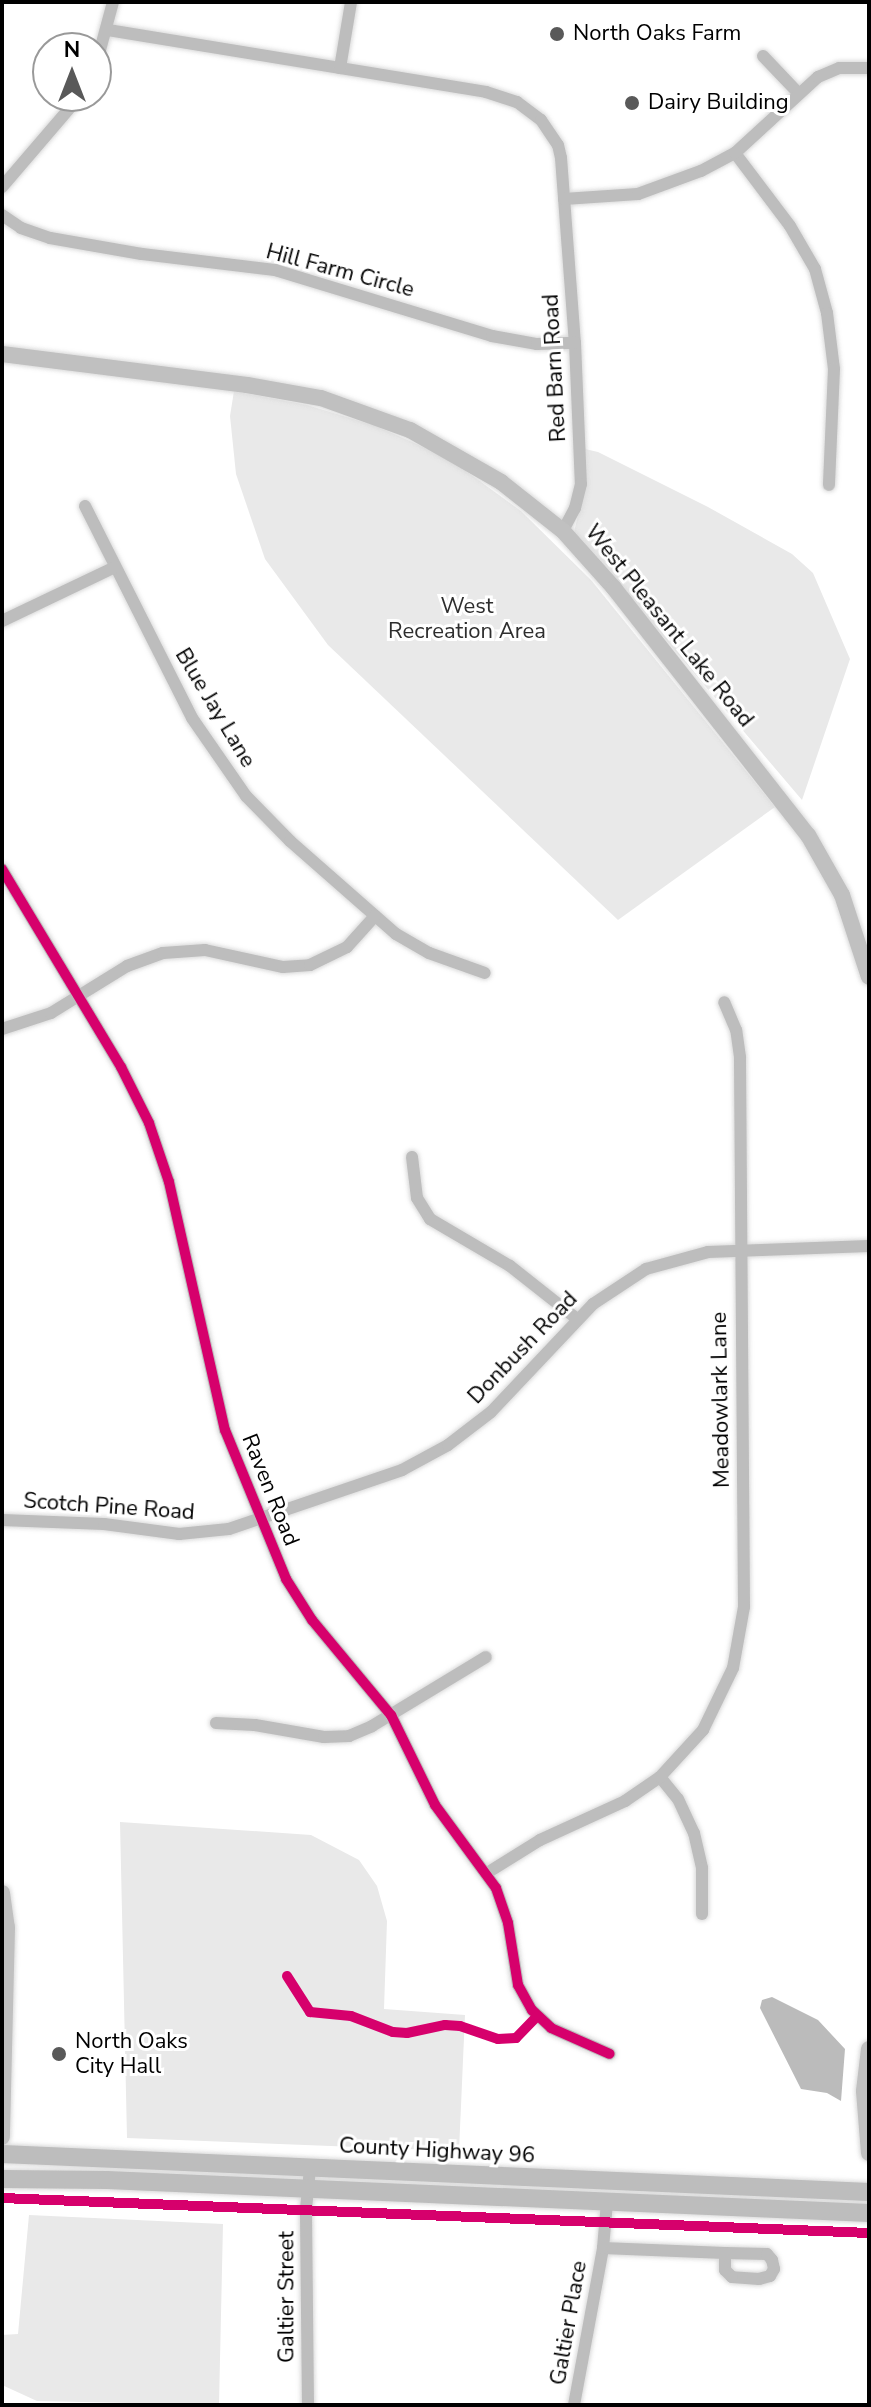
<!DOCTYPE html>
<style>
body{margin:0}
#map{position:relative;width:871px;height:2407px;overflow:hidden;background:#fff;font-family:"Nunito Sans",sans-serif}
div>[style]{position:absolute}
.green>*{inset:0;background:#e9e9e9}
.water>*{inset:0;background:#bbb}
.roads{filter:drop-shadow(0 0 2px #dbdbdb) drop-shadow(0 0 2px #dbdbdb)}
.street>*{height:12px;margin:-6px;padding:0 6px;transform-origin:6px;border-radius:6px;background:#bdbdbd}
.secondary>*{height:16px;margin:-8px;padding:0 8px;transform-origin:8px;border-radius:8px;background:#c0c0c0}
.primary>*{height:18px;margin:-9px;padding:0 9px;transform-origin:9px;border-radius:9px;background:#bdbdbd}
.cycleway>*{height:10px;margin:-5px;padding:0 5px;transform-origin:5px;border-radius:5px;background:#d6006c}
.dots>*{width:22px;height:22px;translate:-50% -50%;box-sizing:border-box;border:4px solid #fff;border-radius:50%}
span{translate:-50% -50%;white-space:nowrap;text-align:center;line-height:1.15;-webkit-text-stroke:6px #fff;paint-order:stroke}
.poi-label{font-size:22px;color:#000}
.left{translate:0 -50%;text-align:left}
.street-label{font-size:22px;color:#000}
.park-label{font-size:22px;color:#2e2e2e}
.frame{position:absolute;inset:0;border:4px solid #000;pointer-events:none}
.north{position:absolute;left:32px;top:32px;width:80px;height:80px;box-sizing:border-box;background:#fff;border:2px solid #999;border-radius:50%;rotate:0deg;font-size:22px;font-weight:700;line-height:32px;text-align:center;color:#000}
.north::after{content:'';display:block;margin:auto;width:28px;height:36px;background:#595959;clip-path:polygon(50% 0,100% 100%,50% 72%,0 100%)}
</style>
<div id="map">
<div class="green">
<div style="clip-path:polygon(234px 391px,307px 405px,376px 426px,448px 458px,521px 511px,591px 580px,775px 807px,618px 920px,328px 645px,265px 559px,236px 474px,230px 416px)"></div>
<div style="clip-path:polygon(585px 449px,598px 452px,708px 507px,792px 554px,813px 573px,850px 659px,802px 800px,574px 532px,585px 486px)"></div>
<div style="clip-path:polygon(120px 1822px,311px 1835px,359px 1860px,377px 1886px,387px 1921px,384px 2009px,465px 2015px,459px 2151px,127px 2138px)"></div>
<div style="clip-path:polygon(29px 2215px,223px 2224px,219px 2405px,37px 2401px,2px 2385px,2px 2335px,18px 2334px)"></div>
</div>
<div class="water">
<div style="clip-path:polygon(772px 1997px,818px 2020px,845px 2049px,841px 2101px,827px 2093px,801px 2089px,760px 2008px,762px 2000px)"></div>
</div>
<div class="roads">
<div class="street">
<div style="left:108px;top:30px;width:383px;rotate:9.3deg"></div>
<div style="left:486px;top:92px;width:33px;rotate:18deg"></div>
<div style="left:517px;top:102px;width:30px;rotate:37deg"></div>
<div style="left:541px;top:120px;width:30px;rotate:56deg"></div>
<div style="left:558px;top:145px;width:13px;rotate:77deg"></div>
<div style="left:561px;top:158px;width:186px;rotate:85.7deg"></div>
<div style="left:575px;top:343px;width:141px;rotate:87.6deg"></div>
<div style="left:581px;top:484px;width:25px;rotate:104deg"></div>
<div style="left:575px;top:508px;width:26px;rotate:118deg"></div>
<div style="left:763px;top:56px;width:52px;rotate:46.5deg"></div>
<div style="left:96px;top:65px;width:65px;rotate:-74.9deg"></div>
<div style="left:340px;top:68px;width:67px;rotate:-80.5deg"></div>
<div style="left:735px;top:153px;width:91px;rotate:53deg"></div>
<div style="left:790px;top:226px;width:50px;rotate:59.8deg"></div>
<div style="left:815px;top:269px;width:46px;rotate:74.7deg"></div>
<div style="left:827px;top:313px;width:56px;rotate:82.9deg"></div>
<div style="left:834px;top:369px;width:116px;rotate:92.5deg"></div>
<div style="left:2px;top:187px;width:120px;rotate:-49.4deg"></div>
<div style="left:564px;top:199px;width:74px;rotate:-3.9deg"></div>
<div style="left:638px;top:194px;width:67px;rotate:-20.1deg"></div>
<div style="left:701px;top:171px;width:38px;rotate:-28deg"></div>
<div style="left:735px;top:153px;width:113px;rotate:-42.5deg"></div>
<div style="left:818px;top:77px;width:23px;rotate:-23deg"></div>
<div style="left:839px;top:68px;width:30px"></div>
<div style="left:2px;top:215px;width:23px;rotate:34deg"></div>
<div style="left:21px;top:228px;width:31px;rotate:19deg"></div>
<div style="left:50px;top:238px;width:93px;rotate:9.9deg"></div>
<div style="left:142px;top:254px;width:134px;rotate:6.9deg"></div>
<div style="left:275px;top:270px;width:227px;rotate:16.9deg"></div>
<div style="left:492px;top:336px;width:46px;rotate:10.1deg"></div>
<div style="left:537px;top:344px;width:38px;rotate:-2deg"></div>
<div style="left:85px;top:506px;width:237px;rotate:63.2deg"></div>
<div style="left:192px;top:718px;width:95px;rotate:55.3deg"></div>
<div style="left:246px;top:796px;width:63px;rotate:45.6deg"></div>
<div style="left:290px;top:841px;width:141px;rotate:41.3deg"></div>
<div style="left:396px;top:934px;width:38px;rotate:30deg"></div>
<div style="left:429px;top:953px;width:59px;rotate:19.7deg"></div>
<div style="left:2px;top:621px;width:125px;rotate:-25.5deg"></div>
<div style="left:2px;top:869px;width:231px;rotate:59deg"></div>
<div style="left:121px;top:1067px;width:63px;rotate:63.4deg"></div>
<div style="left:149px;top:1123px;width:62px;rotate:71.3deg"></div>
<div style="left:169px;top:1182px;width:254px;rotate:77.3deg"></div>
<div style="left:225px;top:1430px;width:161px;rotate:67.7deg"></div>
<div style="left:286px;top:1579px;width:49px;rotate:57.6deg"></div>
<div style="left:312px;top:1620px;width:124px;rotate:50.3deg"></div>
<div style="left:391px;top:1715px;width:100px;rotate:63.9deg"></div>
<div style="left:435px;top:1805px;width:103px;rotate:53.7deg"></div>
<div style="left:496px;top:1888px;width:37px;rotate:71deg"></div>
<div style="left:508px;top:1923px;width:63px;rotate:80.8deg"></div>
<div style="left:518px;top:1985px;width:29px;rotate:61deg"></div>
<div style="left:532px;top:2010px;width:26px;rotate:43deg"></div>
<div style="left:551px;top:2028px;width:64px;rotate:23.8deg"></div>
<div style="left:2px;top:1029px;width:52px;rotate:-18.1deg"></div>
<div style="left:51px;top:1013px;width:89px;rotate:-31.7deg"></div>
<div style="left:127px;top:966px;width:38px;rotate:-20deg"></div>
<div style="left:163px;top:953px;width:42px;rotate:-4.1deg"></div>
<div style="left:205px;top:950px;width:80px;rotate:12.3deg"></div>
<div style="left:283px;top:967px;width:27px;rotate:-4deg"></div>
<div style="left:310px;top:965px;width:41px;rotate:-25.9deg"></div>
<div style="left:347px;top:947px;width:42px;rotate:-47.9deg"></div>
<div style="left:412px;top:1157px;width:41px;rotate:83deg"></div>
<div style="left:417px;top:1198px;width:25px;rotate:58deg"></div>
<div style="left:430px;top:1219px;width:93px;rotate:30.4deg"></div>
<div style="left:510px;top:1266px;width:85px;rotate:38.3deg"></div>
<div style="left:2px;top:1520px;width:102px;rotate:2.2deg"></div>
<div style="left:104px;top:1524px;width:76px;rotate:7.6deg"></div>
<div style="left:179px;top:1534px;width:50px;rotate:-5.7deg"></div>
<div style="left:229px;top:1529px;width:183px;rotate:-18.8deg"></div>
<div style="left:402px;top:1470px;width:52px;rotate:-28.5deg"></div>
<div style="left:448px;top:1445px;width:54px;rotate:-37.5deg"></div>
<div style="left:491px;top:1412px;width:149px;rotate:-46.6deg"></div>
<div style="left:593px;top:1304px;width:64px;rotate:-33.4deg"></div>
<div style="left:646px;top:1269px;width:64px;rotate:-15.3deg"></div>
<div style="left:708px;top:1252px;width:161px;rotate:-2.1deg"></div>
<div style="left:216px;top:1723px;width:39px;rotate:3deg"></div>
<div style="left:255px;top:1725px;width:70px;rotate:9.9deg"></div>
<div style="left:324px;top:1737px;width:25px;rotate:-2deg"></div>
<div style="left:349px;top:1736px;width:25px;rotate:-23deg"></div>
<div style="left:372px;top:1726px;width:133px;rotate:-31.2deg"></div>
<div style="left:660px;top:1777px;width:28px;rotate:51deg"></div>
<div style="left:678px;top:1799px;width:38px;rotate:65deg"></div>
<div style="left:694px;top:1833px;width:36px;rotate:77deg"></div>
<div style="left:702px;top:1868px;width:46px;rotate:90deg"></div>
<div style="left:487px;top:1873px;width:62px;rotate:-31.9deg"></div>
<div style="left:540px;top:1840px;width:94px;rotate:-24.6deg"></div>
<div style="left:625px;top:1801px;width:42px;rotate:-34.4deg"></div>
<div style="left:660px;top:1777px;width:64px;rotate:-47.5deg"></div>
<div style="left:703px;top:1730px;width:69px;rotate:-64.2deg"></div>
<div style="left:733px;top:1668px;width:62px;rotate:-79.8deg"></div>
<div style="left:744px;top:1607px;width:550px;rotate:-90.42deg"></div>
<div style="left:740px;top:1057px;width:27px;rotate:-98deg"></div>
<div style="left:736px;top:1030px;width:30px;rotate:-113deg"></div>
<div style="left:603px;top:2248px;width:122px;rotate:2.3deg"></div>
<div style="left:725px;top:2253px;width:42px;rotate:1.4deg"></div>
<div style="left:767px;top:2254px;width:8px;rotate:50deg"></div>
<div style="left:772px;top:2260px;width:9px;rotate:77deg"></div>
<div style="left:774px;top:2269px;width:8px;rotate:120deg"></div>
<div style="left:770px;top:2276px;width:11px;rotate:165deg"></div>
<div style="left:759px;top:2279px;width:27px;rotate:-176deg"></div>
<div style="left:732px;top:2277px;width:10px;rotate:-135deg"></div>
<div style="left:725px;top:2270px;width:17px;rotate:-90deg"></div>
<div style="left:308px;top:2405px;width:196px;rotate:-90.6deg"></div>
<div style="left:306px;top:2209px;width:40px;rotate:-84.3deg"></div>
<div style="left:574px;top:2405px;width:160px;rotate:-79.5deg"></div>
<div style="left:603px;top:2248px;width:46px;rotate:-85deg"></div>
</div>
<div class="secondary">
<div style="left:2px;top:354px;width:247px;rotate:7.2deg"></div>
<div style="left:247px;top:385px;width:75px;rotate:10deg"></div>
<div style="left:321px;top:398px;width:95px;rotate:19.8deg"></div>
<div style="left:410px;top:430px;width:105px;rotate:29.7deg"></div>
<div style="left:501px;top:482px;width:79px;rotate:38.3deg"></div>
<div style="left:563px;top:531px;width:76px;rotate:48.2deg"></div>
<div style="left:614px;top:588px;width:314px;rotate:51.9deg"></div>
<div style="left:808px;top:835px;width:69px;rotate:60.5deg"></div>
<div style="left:842px;top:895px;width:86px;rotate:71.8deg"></div>
<div style="left:2px;top:1893px;width:34px;rotate:82deg"></div>
<div style="left:7px;top:1927px;width:210px;rotate:91.4deg"></div>
<div style="left:869px;top:2049px;width:42px;rotate:96.8deg"></div>
<div style="left:864px;top:2091px;width:62px;rotate:85.4deg"></div>
</div>
<div class="primary">
<div style="left:2px;top:2154px;width:868px;rotate:2.51deg"></div>
<div style="left:2px;top:2179px;width:105px;rotate:0.5deg"></div>
<div style="left:107px;top:2180px;width:763px;rotate:2.48deg"></div>
</div>
</div>
<div class="cycleway">
<div style="left:2px;top:869px;width:231px;rotate:59deg"></div>
<div style="left:121px;top:1067px;width:63px;rotate:63.4deg"></div>
<div style="left:149px;top:1123px;width:62px;rotate:71.3deg"></div>
<div style="left:169px;top:1182px;width:254px;rotate:77.3deg"></div>
<div style="left:225px;top:1430px;width:161px;rotate:67.7deg"></div>
<div style="left:286px;top:1579px;width:49px;rotate:57.6deg"></div>
<div style="left:312px;top:1620px;width:124px;rotate:50.3deg"></div>
<div style="left:391px;top:1715px;width:100px;rotate:63.9deg"></div>
<div style="left:435px;top:1805px;width:103px;rotate:53.7deg"></div>
<div style="left:496px;top:1888px;width:37px;rotate:71deg"></div>
<div style="left:508px;top:1923px;width:63px;rotate:80.8deg"></div>
<div style="left:518px;top:1985px;width:29px;rotate:61deg"></div>
<div style="left:532px;top:2010px;width:26px;rotate:43deg"></div>
<div style="left:551px;top:2028px;width:64px;rotate:23.8deg"></div>
<div style="left:287px;top:1976px;width:43px;rotate:57.4deg"></div>
<div style="left:310px;top:2012px;width:41px;rotate:5.6deg"></div>
<div style="left:351px;top:2016px;width:45px;rotate:20.9deg"></div>
<div style="left:393px;top:2032px;width:14px;rotate:4deg"></div>
<div style="left:407px;top:2033px;width:39px;rotate:-12deg"></div>
<div style="left:445px;top:2025px;width:15px;rotate:4deg"></div>
<div style="left:460px;top:2026px;width:40px;rotate:18.9deg"></div>
<div style="left:498px;top:2039px;width:18px;rotate:-3deg"></div>
<div style="left:516px;top:2038px;width:30px;rotate:-46deg"></div>
<div style="left:2px;top:2198px;width:868px;rotate:2.31deg"></div>
</div>
<div class="dots">
<div style="left:557px;top:34px;background:#595959"></div>
<div style="left:632px;top:103px;background:#595959"></div>
<div style="left:59px;top:2054px;background:#595959"></div>
</div>
<div class="poi-label">
<span class="left" style="left:573px;top:34px">North Oaks Farm</span>
<span class="left" style="left:648px;top:103px">Dairy Building</span>
<span class="left" style="left:75px;top:2054px">North Oaks<br>City Hall</span>
</div>
<div class="street-label">
<span style="left:340px;top:271px;rotate:15deg">Hill Farm Circle</span>
<span style="left:555px;top:368px;rotate:-93deg">Red Barn Road</span>
<span style="left:669px;top:626px;rotate:51deg">West Pleasant Lake Road</span>
<span style="left:215px;top:708px;rotate:59deg">Blue Jay Lane</span>
<span style="left:523px;top:1348px;rotate:-46deg">Donbush Road</span>
<span style="left:721px;top:1400px;rotate:-91deg">Meadowlark Lane</span>
<span style="left:270px;top:1490px;rotate:68deg">Raven Road</span>
<span style="left:109px;top:1507px;rotate:4deg">Scotch Pine Road</span>
<span style="left:437px;top:2151px;rotate:3deg">County Highway 96</span>
<span style="left:287px;top:2297px;rotate:-90deg">Galtier Street</span>
<span style="left:569px;top:2323px;rotate:-80deg">Galtier Place</span>
</div>
<div class="park-label">
<span style="left:467px;top:619px">West<br>Recreation Area</span>
</div>
<div class="frame"></div>
<div class="north">N</div>
</div>
